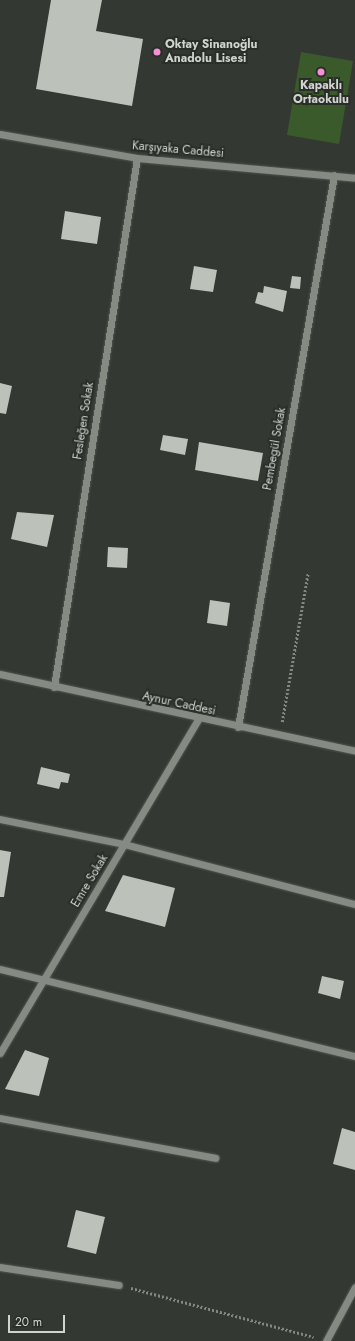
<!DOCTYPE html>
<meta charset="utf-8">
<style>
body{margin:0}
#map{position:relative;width:355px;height:1341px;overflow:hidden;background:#343832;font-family:Jost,sans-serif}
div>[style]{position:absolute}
.green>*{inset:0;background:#3b5a2c}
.building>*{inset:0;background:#bcc1ba}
.path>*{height:2.5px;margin-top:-1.25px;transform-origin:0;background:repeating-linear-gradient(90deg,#838782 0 2px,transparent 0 4px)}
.roads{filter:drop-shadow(0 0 1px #515550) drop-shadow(0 0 1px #515550)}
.minor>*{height:7px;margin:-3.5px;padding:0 3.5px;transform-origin:3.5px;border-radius:3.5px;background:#858a83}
.dots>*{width:11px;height:11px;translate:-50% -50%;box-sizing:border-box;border:2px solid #2a2e28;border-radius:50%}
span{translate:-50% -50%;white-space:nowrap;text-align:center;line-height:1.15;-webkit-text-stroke:4px #2a2e28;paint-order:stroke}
.poi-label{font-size:12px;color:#d0d3cf;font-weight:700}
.left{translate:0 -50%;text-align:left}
.street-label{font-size:12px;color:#d0d3cf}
.scale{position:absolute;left:8px;top:1315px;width:57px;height:18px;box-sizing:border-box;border:2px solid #d0d3cf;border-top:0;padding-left:5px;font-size:12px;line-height:14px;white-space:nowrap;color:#d0d3cf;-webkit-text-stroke:3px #2a2e28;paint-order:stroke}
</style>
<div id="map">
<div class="green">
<div style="clip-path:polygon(301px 52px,353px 61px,339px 144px,287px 135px)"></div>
</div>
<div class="building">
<div style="clip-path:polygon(51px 0,102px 0,96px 31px,143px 39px,132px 106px,36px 89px)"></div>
<div style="clip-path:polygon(65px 211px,101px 217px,97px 244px,61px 239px)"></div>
<div style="clip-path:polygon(194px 266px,217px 270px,213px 292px,190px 289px)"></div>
<div style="clip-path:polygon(292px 276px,301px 277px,300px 289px,290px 288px)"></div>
<div style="clip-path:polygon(264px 286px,287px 291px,283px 312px,255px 303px,258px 292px,263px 293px)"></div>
<div style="clip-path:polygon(0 383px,12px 386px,6px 414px,0 413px)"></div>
<div style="clip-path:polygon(163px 435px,188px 439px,185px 455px,160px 450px)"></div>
<div style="clip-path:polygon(199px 442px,263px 453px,258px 481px,195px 470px)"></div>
<div style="clip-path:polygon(17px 512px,54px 515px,47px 547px,11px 539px)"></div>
<div style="clip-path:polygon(108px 547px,128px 548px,127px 568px,107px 567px)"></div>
<div style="clip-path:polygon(210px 600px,230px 603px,227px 626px,207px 623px)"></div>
<div style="clip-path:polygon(41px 767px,70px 774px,68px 783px,61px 782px,59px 789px,37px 784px)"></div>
<div style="clip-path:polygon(0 850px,11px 852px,4px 897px,0 897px)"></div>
<div style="clip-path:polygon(123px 875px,175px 888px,165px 927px,105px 911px)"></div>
<div style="clip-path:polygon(322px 976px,344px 981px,340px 999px,318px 993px)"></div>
<div style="clip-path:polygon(25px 1050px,49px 1058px,39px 1096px,5px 1089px)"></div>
<div style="clip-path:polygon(342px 1128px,355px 1132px,355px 1170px,333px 1164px)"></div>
<div style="clip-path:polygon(76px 1210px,105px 1217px,96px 1254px,67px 1247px)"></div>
</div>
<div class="path">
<div style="left:282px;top:722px;width:151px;rotate:-80.1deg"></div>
<div style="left:131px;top:1288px;width:189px;rotate:15deg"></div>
</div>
<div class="roads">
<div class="minor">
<div style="left:0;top:134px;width:139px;rotate:9.9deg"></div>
<div style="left:137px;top:158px;width:219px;rotate:5.2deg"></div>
<div style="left:0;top:674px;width:363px;rotate:12.2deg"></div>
<div style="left:54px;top:687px;width:535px;rotate:-81.08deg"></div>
<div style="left:238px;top:727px;width:560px;rotate:-80.13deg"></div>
<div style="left:0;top:819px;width:126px;rotate:11.4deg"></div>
<div style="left:124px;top:844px;width:239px;rotate:14.6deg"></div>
<div style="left:0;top:969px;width:366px;rotate:13.8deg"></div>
<div style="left:0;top:1053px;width:388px;rotate:-59.3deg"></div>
<div style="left:0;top:1118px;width:219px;rotate:10.5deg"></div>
<div style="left:0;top:1267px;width:120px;rotate:8.6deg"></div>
<div style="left:326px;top:1341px;width:61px;rotate:-61.8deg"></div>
</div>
</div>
<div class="dots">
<div style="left:157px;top:52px;background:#f391d6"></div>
<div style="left:321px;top:72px;background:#f391d6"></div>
</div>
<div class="poi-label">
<span class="left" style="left:165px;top:52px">Oktay Sinanoğlu<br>Anadolu Lisesi</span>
<span style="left:321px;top:93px">Kapaklı<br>Ortaokulu</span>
</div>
<div class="street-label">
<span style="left:178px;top:150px;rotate:5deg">Karşıyaka Caddesi</span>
<span style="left:84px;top:421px;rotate:-81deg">Fesleğen Sokak</span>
<span style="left:275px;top:449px;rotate:-80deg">Pembegül Sokak</span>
<span style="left:179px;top:704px;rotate:12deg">Aynur Caddesi</span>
<span style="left:90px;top:881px;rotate:-59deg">Emre Sokak</span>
</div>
<div class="scale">20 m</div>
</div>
